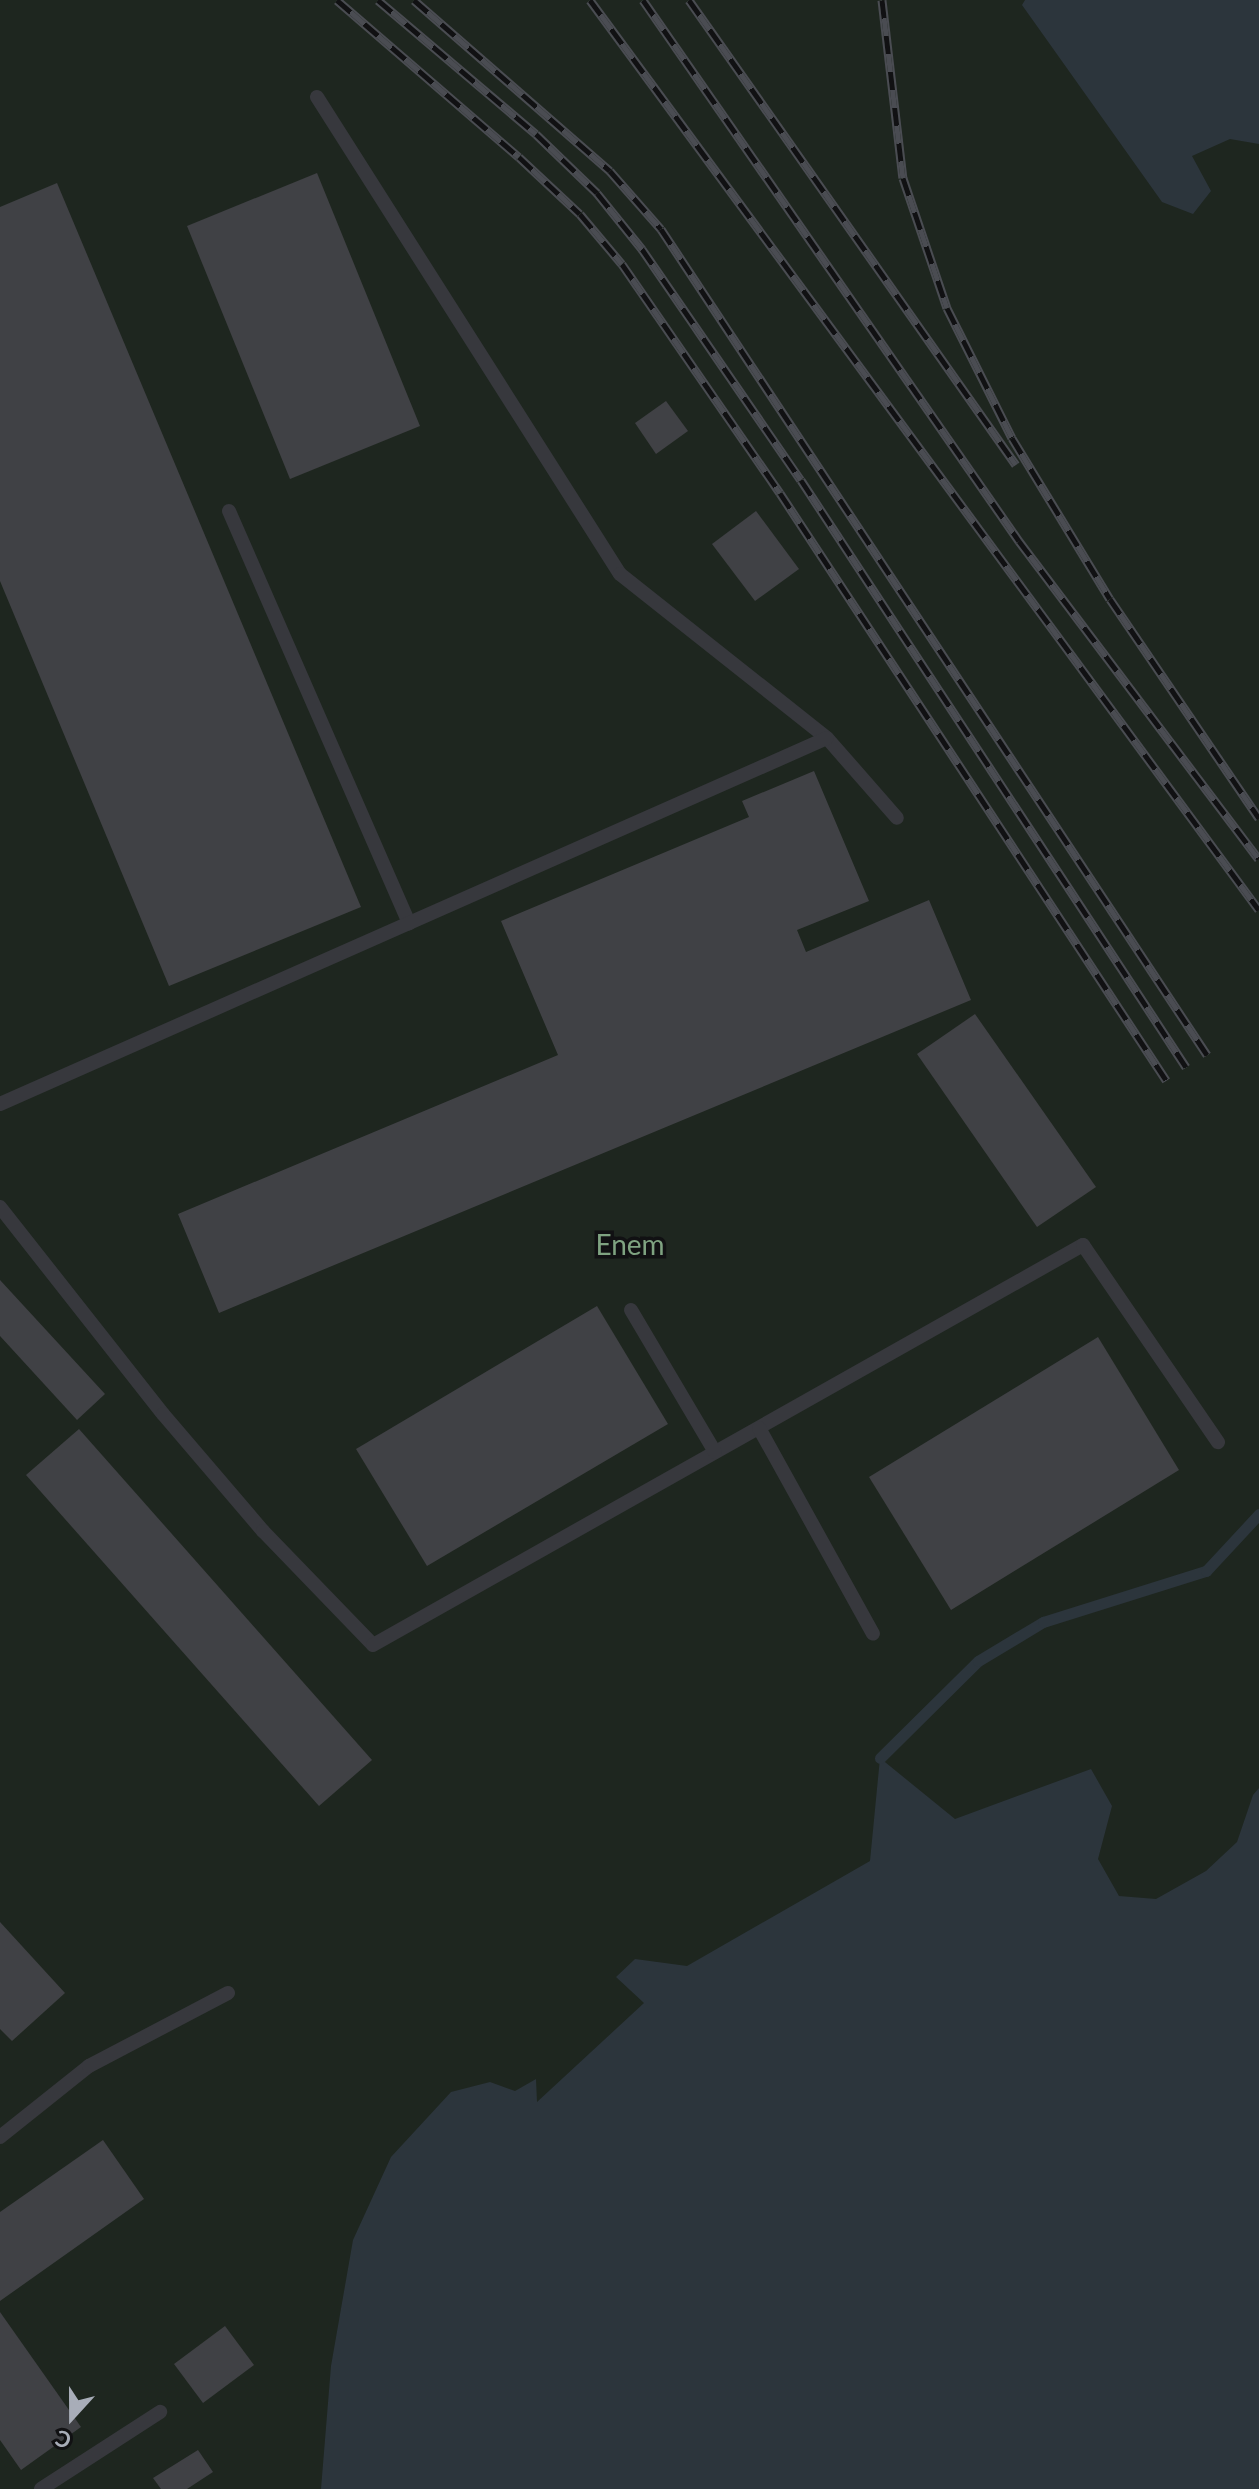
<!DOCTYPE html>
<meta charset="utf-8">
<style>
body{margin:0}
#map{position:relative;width:1259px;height:2489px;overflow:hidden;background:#161618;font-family:Lato,sans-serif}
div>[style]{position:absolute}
.green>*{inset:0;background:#1e261f}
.water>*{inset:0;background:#2c353c}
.stream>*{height:11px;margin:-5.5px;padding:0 5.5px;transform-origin:5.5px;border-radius:5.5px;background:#2c353c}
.building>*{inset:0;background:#404145}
.service>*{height:14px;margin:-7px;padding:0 7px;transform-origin:7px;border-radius:7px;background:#37383d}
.rail>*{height:9px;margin-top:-4.5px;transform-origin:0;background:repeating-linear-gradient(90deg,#111113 0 18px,#4a4c52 0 36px);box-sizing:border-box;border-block:2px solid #4a4c52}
span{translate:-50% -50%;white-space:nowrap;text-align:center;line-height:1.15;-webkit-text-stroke:7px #111113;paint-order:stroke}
.park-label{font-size:28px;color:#7fa381}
.north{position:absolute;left:32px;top:2377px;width:80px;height:80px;-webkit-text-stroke:6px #111113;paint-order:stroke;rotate:201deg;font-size:22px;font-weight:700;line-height:32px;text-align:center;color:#a8adb8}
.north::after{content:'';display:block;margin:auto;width:28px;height:36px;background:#a8adb8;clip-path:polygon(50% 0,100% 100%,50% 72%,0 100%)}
</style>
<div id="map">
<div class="green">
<div style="clip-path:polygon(0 0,1259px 0,1259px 2489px,0 2489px)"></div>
</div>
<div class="water">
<div style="clip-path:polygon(1025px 0,1259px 0,1259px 144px,1230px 139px,1192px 156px,1211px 191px,1193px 214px,1162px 202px,1022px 5px)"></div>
<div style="clip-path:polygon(880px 1758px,955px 1819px,1091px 1769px,1112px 1806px,1098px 1859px,1119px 1896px,1156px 1899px,1206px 1871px,1237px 1842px,1253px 1795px,1259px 1788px,1259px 2489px,321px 2489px,331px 2366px,353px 2240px,391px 2157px,451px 2092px,490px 2082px,515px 2091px,536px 2079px,537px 2102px,644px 2003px,616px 1977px,635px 1959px,687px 1966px,870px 1861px)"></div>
</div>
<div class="stream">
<div style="left:880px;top:1758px;width:138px;rotate:-44.7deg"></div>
<div style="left:978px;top:1661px;width:76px;rotate:-31deg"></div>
<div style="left:1043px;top:1622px;width:171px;rotate:-17.4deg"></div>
<div style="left:1206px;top:1571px;width:78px;rotate:-47.1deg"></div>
</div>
<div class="building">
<div style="clip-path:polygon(317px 173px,420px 426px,290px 479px,187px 226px)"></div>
<div style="clip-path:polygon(57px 183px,361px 907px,169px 986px,0 581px,0 207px)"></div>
<div style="clip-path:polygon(666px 401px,688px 431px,656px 454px,635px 423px)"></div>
<div style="clip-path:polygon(756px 511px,799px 569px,755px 601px,712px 544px)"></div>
<div style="clip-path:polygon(814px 771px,869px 901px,797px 930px,806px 952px,929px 900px,971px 1000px,219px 1313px,178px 1214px,558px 1055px,501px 921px,749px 817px,742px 801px)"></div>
<div style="clip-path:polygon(975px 1014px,1096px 1187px,1037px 1227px,917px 1054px)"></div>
<div style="clip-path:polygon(0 1280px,105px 1394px,77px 1420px,0 1336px)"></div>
<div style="clip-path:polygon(597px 1306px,668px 1424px,427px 1566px,356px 1449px)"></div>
<div style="clip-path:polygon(1098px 1337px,1179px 1470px,951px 1610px,869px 1477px)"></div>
<div style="clip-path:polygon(79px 1429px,372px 1760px,319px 1806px,26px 1475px)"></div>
<div style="clip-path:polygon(0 1922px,65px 1993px,12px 2041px,0 2029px)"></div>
<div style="clip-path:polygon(103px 2140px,144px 2199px,0 2301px,0 2212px)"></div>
<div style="clip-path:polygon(0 2312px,81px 2427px,21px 2470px,0 2440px)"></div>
<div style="clip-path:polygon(225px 2326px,254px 2365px,203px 2403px,174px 2364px)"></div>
<div style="clip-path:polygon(198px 2450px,213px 2472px,187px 2489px,161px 2489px,153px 2478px)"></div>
</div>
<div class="service">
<div style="left:317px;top:97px;width:565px;rotate:57.58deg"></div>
<div style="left:620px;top:574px;width:264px;rotate:38.4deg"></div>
<div style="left:827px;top:738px;width:106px;rotate:48.8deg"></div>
<div style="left:229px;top:511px;width:450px;rotate:66.4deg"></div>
<div style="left:0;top:1104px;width:904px;rotate:-23.87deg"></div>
<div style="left:0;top:1207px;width:263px;rotate:51.8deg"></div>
<div style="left:163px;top:1414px;width:154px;rotate:49.5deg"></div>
<div style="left:263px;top:1531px;width:158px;rotate:46deg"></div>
<div style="left:373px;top:1645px;width:815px;rotate:-29.4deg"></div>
<div style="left:1083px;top:1245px;width:239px;rotate:55.6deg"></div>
<div style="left:631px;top:1310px;width:165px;rotate:59.4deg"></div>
<div style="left:759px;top:1428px;width:235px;rotate:61deg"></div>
<div style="left:0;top:2137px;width:114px;rotate:-38.6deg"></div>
<div style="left:89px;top:2066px;width:157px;rotate:-27.7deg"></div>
<div style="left:41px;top:2489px;width:142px;rotate:-32.9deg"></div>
</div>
<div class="rail">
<div style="left:337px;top:0;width:240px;rotate:40.8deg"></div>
<div style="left:519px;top:157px;width:83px;rotate:43.1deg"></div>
<div style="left:580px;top:214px;width:65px;rotate:50deg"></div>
<div style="left:622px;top:264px;width:278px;rotate:55.4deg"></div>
<div style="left:780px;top:493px;width:703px;rotate:56.67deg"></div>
<div style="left:378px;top:0;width:207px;rotate:40.3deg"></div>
<div style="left:536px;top:134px;width:85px;rotate:44deg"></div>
<div style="left:597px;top:193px;width:72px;rotate:51.2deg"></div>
<div style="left:642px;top:249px;width:280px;rotate:55.5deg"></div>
<div style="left:801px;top:480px;width:702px;rotate:56.74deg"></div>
<div style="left:414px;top:0;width:260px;rotate:41.1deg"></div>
<div style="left:610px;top:171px;width:77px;rotate:48.7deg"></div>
<div style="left:661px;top:229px;width:990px;rotate:56.53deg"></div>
<div style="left:590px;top:0;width:1129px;rotate:53.68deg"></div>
<div style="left:643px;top:0;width:659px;rotate:55.2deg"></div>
<div style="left:1019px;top:541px;width:398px;rotate:53deg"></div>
<div style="left:689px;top:0;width:568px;rotate:54.88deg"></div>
<div style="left:882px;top:0;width:179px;rotate:83.3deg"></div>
<div style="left:903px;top:178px;width:137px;rotate:71.3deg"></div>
<div style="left:947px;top:308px;width:145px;rotate:63.4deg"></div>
<div style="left:1012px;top:438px;width:188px;rotate:58.7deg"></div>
<div style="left:1110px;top:599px;width:265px;rotate:55.8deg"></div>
</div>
<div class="park-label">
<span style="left:630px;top:1244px">Enem</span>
</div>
<div class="north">С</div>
</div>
